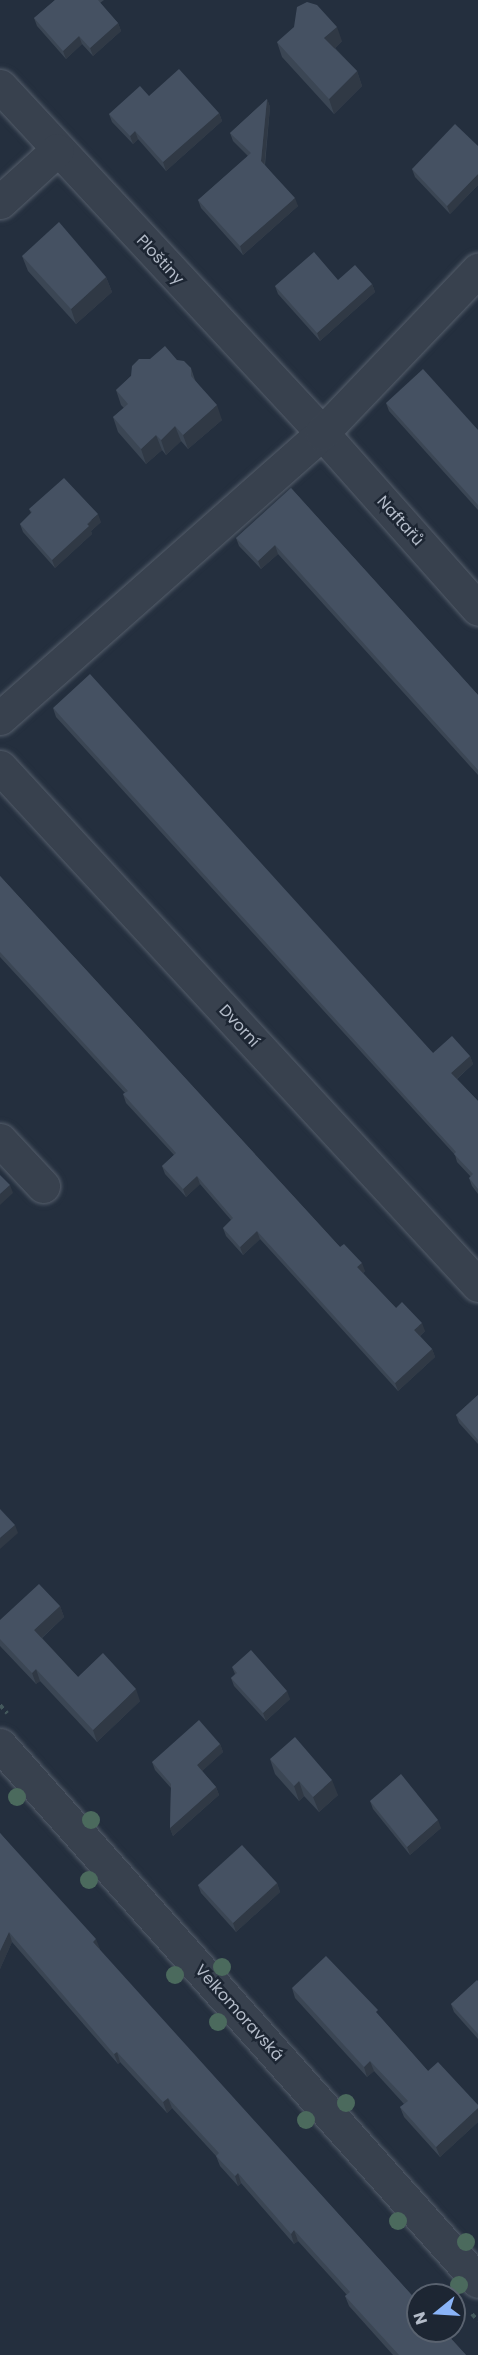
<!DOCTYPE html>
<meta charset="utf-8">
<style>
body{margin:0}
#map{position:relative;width:478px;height:2355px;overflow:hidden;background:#242f3e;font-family:Poppins,sans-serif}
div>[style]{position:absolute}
.path>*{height:4px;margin-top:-2px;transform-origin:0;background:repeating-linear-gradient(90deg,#44595c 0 4.5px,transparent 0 9px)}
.roads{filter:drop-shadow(0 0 2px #565f6c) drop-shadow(0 0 2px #565f6c)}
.minor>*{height:33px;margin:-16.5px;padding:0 16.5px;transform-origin:16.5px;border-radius:16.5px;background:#38414e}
.trees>*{width:18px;height:18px;margin:-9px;border-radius:50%;background:#4b6a5d}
.wall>*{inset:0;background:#3b4654}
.shaded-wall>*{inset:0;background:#303945}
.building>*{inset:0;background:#455162}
span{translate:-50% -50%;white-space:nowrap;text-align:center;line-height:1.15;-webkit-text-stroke:5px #1d2633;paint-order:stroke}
.street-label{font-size:16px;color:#b4bcc9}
.north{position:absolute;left:406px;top:2283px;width:60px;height:60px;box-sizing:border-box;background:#1d2633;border:2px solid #59626f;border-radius:50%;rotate:252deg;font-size:16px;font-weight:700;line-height:24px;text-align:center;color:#b4bcc9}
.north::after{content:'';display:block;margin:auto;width:21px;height:27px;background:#8ab4f8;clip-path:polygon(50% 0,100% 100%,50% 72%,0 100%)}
</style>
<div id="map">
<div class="path">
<div style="left:0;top:1705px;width:11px;rotate:49deg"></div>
<div style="left:472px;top:2314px;width:9px;rotate:49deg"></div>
</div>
<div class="roads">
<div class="minor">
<div style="left:0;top:86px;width:473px;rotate:47.1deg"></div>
<div style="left:322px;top:433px;width:235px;rotate:48.4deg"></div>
<div style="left:0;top:202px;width:77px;rotate:-42.4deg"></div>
<div style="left:0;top:718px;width:430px;rotate:-41.5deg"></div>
<div style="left:322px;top:433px;width:226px;rotate:-46.3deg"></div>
<div style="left:0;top:767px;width:705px;rotate:47.3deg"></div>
<div style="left:0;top:1140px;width:63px;rotate:46.9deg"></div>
<div style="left:0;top:1745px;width:718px;rotate:48.27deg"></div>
</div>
</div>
<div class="trees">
<div style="left:17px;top:1797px"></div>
<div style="left:91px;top:1820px"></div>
<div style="left:89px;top:1880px"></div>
<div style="left:222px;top:1967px"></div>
<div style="left:175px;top:1975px"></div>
<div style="left:218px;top:2022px"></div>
<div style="left:346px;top:2103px"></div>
<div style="left:306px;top:2120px"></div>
<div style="left:398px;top:2221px"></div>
<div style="left:466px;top:2242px"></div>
<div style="left:459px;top:2285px"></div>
</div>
<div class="wall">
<div style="clip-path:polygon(55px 0,104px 0,100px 3px,118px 23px,121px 31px,93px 56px,82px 44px,66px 59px,37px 26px,34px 18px)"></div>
<div style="clip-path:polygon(342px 41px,335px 48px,357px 71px,362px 86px,334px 114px,282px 57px,277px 42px)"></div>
<div style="clip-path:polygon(149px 96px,219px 113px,222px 121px,166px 171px,138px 139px,133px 144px,112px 122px,109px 114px)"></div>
<div style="clip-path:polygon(267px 99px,270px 107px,265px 165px,298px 206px,243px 255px,201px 208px,198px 200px,248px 156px,233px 141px,230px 133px)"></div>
<div style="clip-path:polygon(478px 146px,478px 185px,450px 214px,415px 177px,412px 169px)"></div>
<div style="clip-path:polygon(22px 256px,106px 277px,112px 292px,76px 324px,28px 271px)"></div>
<div style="clip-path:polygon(338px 280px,372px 284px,375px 292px,320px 341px,278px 294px,275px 286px)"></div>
<div style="clip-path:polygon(177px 360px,191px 368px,195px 380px,222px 420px,188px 449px,181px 441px,166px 455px,162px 450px,146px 464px,118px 432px,113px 417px,124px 408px,121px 405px,116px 390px,131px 376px)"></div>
<div style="clip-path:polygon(386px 403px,478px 430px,478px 510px,389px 411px)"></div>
<div style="clip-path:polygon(291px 488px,478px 695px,478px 775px,278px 554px,261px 569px,239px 546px,236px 538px)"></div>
<div style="clip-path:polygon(29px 509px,101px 522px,91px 531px,92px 534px,55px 568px,23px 532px,20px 524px,31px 513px)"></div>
<div style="clip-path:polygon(53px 708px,433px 1053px,470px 1056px,473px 1064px,457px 1079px,478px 1101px,478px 1194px,472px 1186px,469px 1178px,471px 1177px,457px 1162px,455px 1155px,56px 717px)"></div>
<div style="clip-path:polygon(0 876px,340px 1247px,365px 1271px,363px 1273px,396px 1308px,425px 1331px,420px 1336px,432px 1349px,435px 1357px,398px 1391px,260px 1239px,243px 1255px,226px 1236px,223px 1228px,231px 1220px,200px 1184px,186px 1197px,165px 1174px,162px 1166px,174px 1155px,126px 1103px,123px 1094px,125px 1093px,0 957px)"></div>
<div style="clip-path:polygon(478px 1395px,478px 1444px,459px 1423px,456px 1415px)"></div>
<div style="clip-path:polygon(60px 1606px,64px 1617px,42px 1638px,78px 1677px,140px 1701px,97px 1742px,40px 1681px,36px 1684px,0 1646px,0 1620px)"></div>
<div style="clip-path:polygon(232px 1667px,290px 1699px,266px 1721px,234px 1686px,231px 1678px,235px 1674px)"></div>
<div style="clip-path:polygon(220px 1744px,223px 1752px,202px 1771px,216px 1787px,219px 1795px,173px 1836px,170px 1828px,171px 1788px,155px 1770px,152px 1762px)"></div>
<div style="clip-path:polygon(270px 1759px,338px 1795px,319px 1812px,304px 1796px,299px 1801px,275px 1774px)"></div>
<div style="clip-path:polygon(370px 1801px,441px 1828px,410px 1855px,373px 1809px)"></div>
<div style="clip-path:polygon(0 1833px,100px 1949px,99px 1950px,466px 2355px,393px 2355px,349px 2306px,345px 2296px,347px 2295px,298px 2241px,294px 2244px,241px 2183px,238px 2186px,220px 2166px,216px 2156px,172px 2108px,167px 2113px,120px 2062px,118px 2064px,12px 1942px,0 1969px)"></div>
<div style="clip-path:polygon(277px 1883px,280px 1892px,236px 1932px,201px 1893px,198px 1885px)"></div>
<div style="clip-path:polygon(478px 1981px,478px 2039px,454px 2012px,451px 2004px)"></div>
<div style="clip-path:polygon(292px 1988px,380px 2017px,428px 2071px,478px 2105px,478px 2122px,440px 2157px,404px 2117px,400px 2107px,404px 2104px,374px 2071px,367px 2077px,295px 1998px)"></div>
</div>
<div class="shaded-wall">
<div style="clip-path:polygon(118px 23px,121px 31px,93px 56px,90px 48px)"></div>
<div style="clip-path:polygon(337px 27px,342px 41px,330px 53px,324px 38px)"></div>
<div style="clip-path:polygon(79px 36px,82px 44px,66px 59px,63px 51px)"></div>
<div style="clip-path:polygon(357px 71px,362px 86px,334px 114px,329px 99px)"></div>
<div style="clip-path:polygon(267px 99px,270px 107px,264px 169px,261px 161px)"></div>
<div style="clip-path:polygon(219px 113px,222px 121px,166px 171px,163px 162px)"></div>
<div style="clip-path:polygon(135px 131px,138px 139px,133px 144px,130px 136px)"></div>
<div style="clip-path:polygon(478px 174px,478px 185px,450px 214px,447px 206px)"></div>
<div style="clip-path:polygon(295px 198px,298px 206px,243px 255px,240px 246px)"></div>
<div style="clip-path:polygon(106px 277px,112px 292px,76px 324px,71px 309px)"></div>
<div style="clip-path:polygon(372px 284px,375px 292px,320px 341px,317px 333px)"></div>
<div style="clip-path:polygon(217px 405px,222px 420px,188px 449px,183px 435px)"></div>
<div style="clip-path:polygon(175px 426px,181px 441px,166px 455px,161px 440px)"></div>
<div style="clip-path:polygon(156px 435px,162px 450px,146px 464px,141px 449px)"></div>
<div style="clip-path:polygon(98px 514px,101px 522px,91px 531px,92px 534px,55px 568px,52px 560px)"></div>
<div style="clip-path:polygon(275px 545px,278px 554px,261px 569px,258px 561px)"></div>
<div style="clip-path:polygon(470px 1056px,473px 1064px,454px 1081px,451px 1073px)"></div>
<div style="clip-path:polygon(197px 1176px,200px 1184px,186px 1197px,183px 1189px)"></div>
<div style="clip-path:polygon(10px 1185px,13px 1193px,0 1205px,0 1194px)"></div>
<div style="clip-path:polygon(257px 1231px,260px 1239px,243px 1255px,240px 1247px)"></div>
<div style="clip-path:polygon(362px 1263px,365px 1271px,360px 1275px,357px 1267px)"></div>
<div style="clip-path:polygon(422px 1323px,425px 1331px,417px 1338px,414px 1330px)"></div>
<div style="clip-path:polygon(432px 1349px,435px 1357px,398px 1391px,395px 1383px)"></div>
<div style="clip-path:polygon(15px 1525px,18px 1533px,0 1549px,0 1538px)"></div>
<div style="clip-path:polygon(60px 1606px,64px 1617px,38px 1641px,34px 1630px)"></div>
<div style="clip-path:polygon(36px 1669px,40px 1681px,36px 1684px,32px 1673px)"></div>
<div style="clip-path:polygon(136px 1689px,140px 1701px,97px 1742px,93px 1730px)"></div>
<div style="clip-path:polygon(287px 1691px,290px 1699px,266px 1721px,263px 1713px)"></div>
<div style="clip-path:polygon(220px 1744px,223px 1752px,200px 1773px,197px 1765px)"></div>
<div style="clip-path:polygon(332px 1780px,338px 1795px,319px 1812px,313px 1797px)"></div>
<div style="clip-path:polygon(299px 1781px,304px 1796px,299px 1801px,294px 1786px)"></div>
<div style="clip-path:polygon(216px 1787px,219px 1795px,173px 1836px,170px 1828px)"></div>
<div style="clip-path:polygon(438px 1820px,441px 1828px,410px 1855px,407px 1847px)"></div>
<div style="clip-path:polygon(277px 1883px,280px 1892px,236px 1932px,233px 1923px)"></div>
<div style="clip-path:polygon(9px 1932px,12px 1942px,0 1969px,0 1951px)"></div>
<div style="clip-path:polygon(96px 1939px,100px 1949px,96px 1952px,93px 1942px)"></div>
<div style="clip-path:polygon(117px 2052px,120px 2062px,118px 2064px,114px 2054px)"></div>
<div style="clip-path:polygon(370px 2061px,374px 2071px,367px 2077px,364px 2067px)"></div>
<div style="clip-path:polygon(168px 2098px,172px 2108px,167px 2113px,163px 2102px)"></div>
<div style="clip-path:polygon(478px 2108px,478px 2122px,440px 2157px,436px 2147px)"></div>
<div style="clip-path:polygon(238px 2173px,241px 2183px,238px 2186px,235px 2176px)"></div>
<div style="clip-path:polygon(294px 2230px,298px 2241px,294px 2244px,291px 2234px)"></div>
</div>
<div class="building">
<div style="clip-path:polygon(55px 0,98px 0,118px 23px,90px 48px,79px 36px,63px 51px,34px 18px)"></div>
<div style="clip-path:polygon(307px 2px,317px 5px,337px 27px,324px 38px,357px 71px,329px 99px,277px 42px,294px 27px,297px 7px)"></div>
<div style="clip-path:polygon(179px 69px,219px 113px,163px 162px,135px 131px,130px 136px,109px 114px,140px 86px,149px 96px)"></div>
<div style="clip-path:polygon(267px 99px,261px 161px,295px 198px,240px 246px,198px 200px,251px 153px,230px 133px)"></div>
<div style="clip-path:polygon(455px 124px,478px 146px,478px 174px,447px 206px,412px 169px)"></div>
<div style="clip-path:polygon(59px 222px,106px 277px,71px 309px,22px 256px)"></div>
<div style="clip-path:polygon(314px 252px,338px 280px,355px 265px,372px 284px,317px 333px,275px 286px)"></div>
<div style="clip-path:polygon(165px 346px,177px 360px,184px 361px,191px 368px,191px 376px,217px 405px,183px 435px,175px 426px,161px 440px,156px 435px,141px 449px,113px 417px,128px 404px,116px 390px,131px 376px,132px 366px,139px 359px,150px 359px)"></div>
<div style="clip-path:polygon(423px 369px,478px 430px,478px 505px,386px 403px)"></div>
<div style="clip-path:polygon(64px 478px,98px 514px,87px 524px,89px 526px,52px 560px,20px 524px,32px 512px,29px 509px)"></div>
<div style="clip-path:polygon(291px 488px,478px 695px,478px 770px,275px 545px,258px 561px,236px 538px)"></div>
<div style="clip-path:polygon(90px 674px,433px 1053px,452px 1036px,470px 1056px,451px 1073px,478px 1101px,478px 1189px,469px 1178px,473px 1174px,454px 1154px,456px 1152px,53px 708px)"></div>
<div style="clip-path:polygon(0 876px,340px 1247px,344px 1244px,362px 1263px,357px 1267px,396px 1308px,402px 1302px,422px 1323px,414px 1330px,432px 1349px,395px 1383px,257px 1231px,240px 1247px,223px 1228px,233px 1218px,197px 1176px,183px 1189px,162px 1166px,176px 1153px,123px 1094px,128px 1091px,0 952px)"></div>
<div style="clip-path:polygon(0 1175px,10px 1185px,0 1194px)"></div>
<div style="clip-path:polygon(478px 1395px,478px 1440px,456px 1415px)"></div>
<div style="clip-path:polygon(0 1509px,15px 1525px,0 1538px)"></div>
<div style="clip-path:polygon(39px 1584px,60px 1606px,34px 1630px,78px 1677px,103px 1653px,136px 1689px,93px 1730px,36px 1669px,32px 1673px,0 1639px,0 1620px)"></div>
<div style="clip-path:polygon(251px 1650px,287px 1691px,263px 1713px,231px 1678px,237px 1673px,232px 1667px)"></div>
<div style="clip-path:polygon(199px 1720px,220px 1744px,197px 1765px,216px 1787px,170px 1828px,171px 1784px,152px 1762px)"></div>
<div style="clip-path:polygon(295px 1737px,332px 1780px,313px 1797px,299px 1781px,294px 1786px,270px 1759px)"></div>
<div style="clip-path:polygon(401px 1774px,438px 1820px,407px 1847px,370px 1801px)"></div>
<div style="clip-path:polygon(0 1833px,96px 1939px,93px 1942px,418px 2302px,418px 2331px,444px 2331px,466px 2355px,399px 2355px,345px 2296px,350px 2292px,294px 2230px,291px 2234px,238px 2173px,235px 2176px,216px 2156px,219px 2153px,168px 2098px,163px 2102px,117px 2052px,114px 2054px,9px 1932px,0 1951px)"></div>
<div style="clip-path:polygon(242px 1845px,277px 1883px,233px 1923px,198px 1885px)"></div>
<div style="clip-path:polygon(326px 1956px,378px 2010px,376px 2012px,428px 2071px,438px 2062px,478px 2105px,478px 2108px,436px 2147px,400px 2107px,408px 2101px,370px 2061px,364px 2067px,292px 1988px)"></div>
<div style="clip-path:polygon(477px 1980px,478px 1981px,478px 2034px,451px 2004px)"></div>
</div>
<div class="street-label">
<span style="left:160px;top:260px;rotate:47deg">Ploštiny</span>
<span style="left:400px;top:521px;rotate:48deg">Naftařů</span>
<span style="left:239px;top:1026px;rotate:47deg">Dvorní</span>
<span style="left:239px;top:2013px;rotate:48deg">Velkomoravská</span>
</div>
<div class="north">N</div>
</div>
